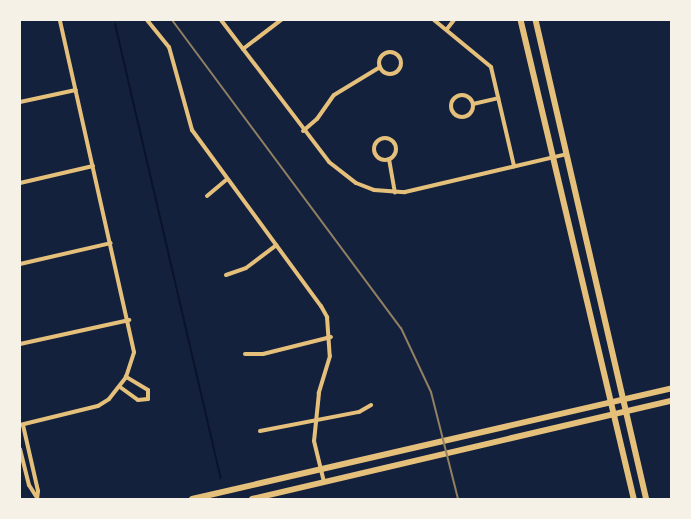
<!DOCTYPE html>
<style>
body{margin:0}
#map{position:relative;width:691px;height:519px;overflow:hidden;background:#14213d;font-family:Poppins,sans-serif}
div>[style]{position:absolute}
.stream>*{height:2px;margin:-1px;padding:0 1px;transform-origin:1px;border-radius:1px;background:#0b132b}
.minor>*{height:4px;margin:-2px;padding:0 2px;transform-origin:2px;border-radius:2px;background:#e5c07b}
.minor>.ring{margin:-2px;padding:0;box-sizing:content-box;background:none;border:4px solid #e5c07b;border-radius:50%}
.secondary>*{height:5.5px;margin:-2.75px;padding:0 2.75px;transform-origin:2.75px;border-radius:2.75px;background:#e5c07b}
.primary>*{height:6px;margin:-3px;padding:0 3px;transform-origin:3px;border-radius:3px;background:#e5c07b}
.rail>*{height:2px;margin:-1px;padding:0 1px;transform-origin:1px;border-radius:1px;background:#918062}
span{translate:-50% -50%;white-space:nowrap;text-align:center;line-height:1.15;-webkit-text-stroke:4px #f6f1e7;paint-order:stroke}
.frame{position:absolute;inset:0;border:21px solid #f6f1e7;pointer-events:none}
</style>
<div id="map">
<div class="stream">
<div style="left:115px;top:24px;width:466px;rotate:76.9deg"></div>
</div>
<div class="minor">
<div style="left:147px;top:20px;width:35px;rotate:51deg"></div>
<div style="left:169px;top:47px;width:86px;rotate:74.5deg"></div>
<div style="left:192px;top:130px;width:218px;rotate:53.8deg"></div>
<div style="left:321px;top:306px;width:13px;rotate:61deg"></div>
<div style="left:327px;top:317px;width:39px;rotate:86deg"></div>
<div style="left:330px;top:356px;width:39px;rotate:107deg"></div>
<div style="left:319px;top:393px;width:48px;rotate:95.9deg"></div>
<div style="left:314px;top:441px;width:42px;rotate:76.3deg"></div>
<div style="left:221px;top:20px;width:178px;rotate:52.7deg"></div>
<div style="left:329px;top:162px;width:34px;rotate:38deg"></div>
<div style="left:356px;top:183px;width:19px;rotate:21deg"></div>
<div style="left:374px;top:190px;width:31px;rotate:4deg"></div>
<div style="left:405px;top:192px;width:166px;rotate:-13.2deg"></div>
<div style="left:434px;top:20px;width:74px;rotate:39.5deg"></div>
<div style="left:491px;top:67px;width:102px;rotate:76.9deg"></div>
<div style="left:447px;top:29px;width:11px;rotate:-52deg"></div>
<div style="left:243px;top:49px;width:48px;rotate:-37.3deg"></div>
<div class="ring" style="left:379px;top:52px;width:18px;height:18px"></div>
<div class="ring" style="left:451px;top:95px;width:18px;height:18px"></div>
<div style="left:20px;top:102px;width:57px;rotate:-12.1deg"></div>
<div style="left:473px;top:104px;width:26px;rotate:-13deg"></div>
<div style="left:303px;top:131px;width:18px;rotate:-41deg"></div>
<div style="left:317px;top:119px;width:29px;rotate:-55deg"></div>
<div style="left:334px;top:95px;width:54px;rotate:-31.3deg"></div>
<div class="ring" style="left:374px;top:138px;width:18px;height:18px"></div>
<div style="left:389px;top:159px;width:34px;rotate:80deg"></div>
<div style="left:20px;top:183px;width:75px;rotate:-13.1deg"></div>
<div style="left:207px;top:196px;width:26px;rotate:-40deg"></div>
<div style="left:20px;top:264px;width:93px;rotate:-13deg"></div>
<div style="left:226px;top:275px;width:21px;rotate:-19deg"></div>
<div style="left:246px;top:268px;width:38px;rotate:-37deg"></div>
<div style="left:20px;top:344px;width:112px;rotate:-12.4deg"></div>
<div style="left:245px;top:354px;width:18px"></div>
<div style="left:263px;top:354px;width:70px;rotate:-14deg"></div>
<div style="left:120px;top:387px;width:22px;rotate:36deg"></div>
<div style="left:138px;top:400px;width:10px;rotate:-6deg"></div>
<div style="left:148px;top:399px;width:9px;rotate:-90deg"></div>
<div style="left:148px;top:390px;width:26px;rotate:-149deg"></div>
<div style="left:20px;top:425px;width:80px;rotate:-13.7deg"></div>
<div style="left:98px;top:406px;width:13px;rotate:-32deg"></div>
<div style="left:109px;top:399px;width:28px;rotate:-52deg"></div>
<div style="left:126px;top:377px;width:26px;rotate:-72deg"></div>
<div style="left:134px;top:352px;width:340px;rotate:-102.6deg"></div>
<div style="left:23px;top:425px;width:68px;rotate:77.2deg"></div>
<div style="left:38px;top:491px;width:8px;rotate:97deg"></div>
<div style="left:260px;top:431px;width:101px;rotate:-10.9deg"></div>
<div style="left:359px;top:412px;width:14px;rotate:-30deg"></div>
<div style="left:20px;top:449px;width:37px;rotate:76deg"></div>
<div style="left:29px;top:485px;width:13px;rotate:58deg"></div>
</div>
<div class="secondary">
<div style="left:521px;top:20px;width:492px;rotate:76.7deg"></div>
<div style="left:536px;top:20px;width:492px;rotate:77deg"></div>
</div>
<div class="primary">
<div style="left:192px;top:499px;width:492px;rotate:-13deg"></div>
<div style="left:252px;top:499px;width:430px;rotate:-13.2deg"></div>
</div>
<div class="rail">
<div style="left:172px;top:20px;width:384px;rotate:53.4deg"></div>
<div style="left:401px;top:328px;width:71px;rotate:64.9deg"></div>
<div style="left:431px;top:392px;width:110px;rotate:75.8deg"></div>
</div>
<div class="frame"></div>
</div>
